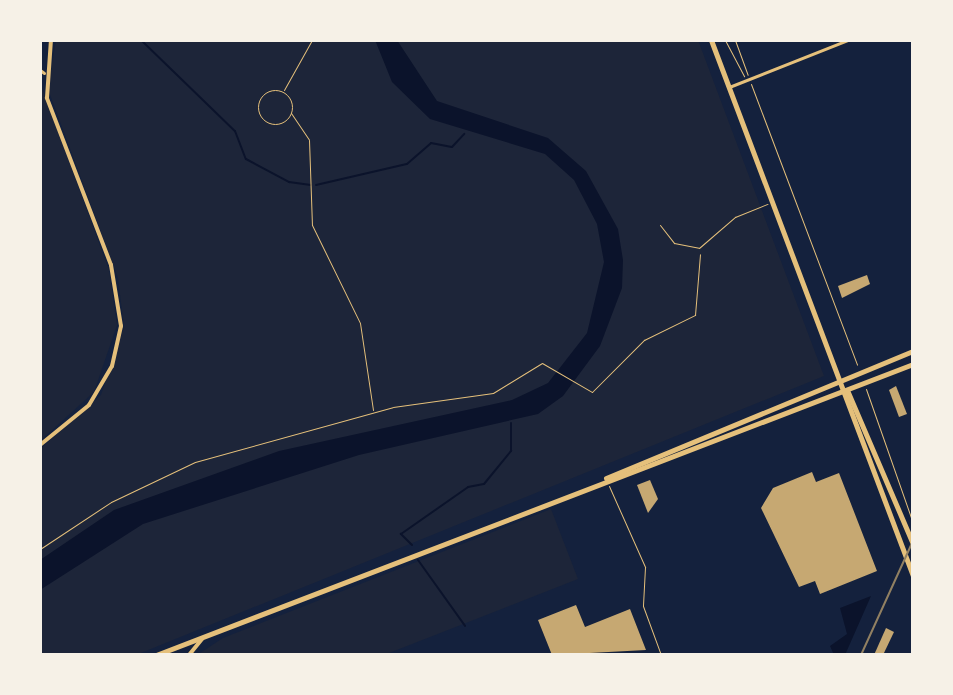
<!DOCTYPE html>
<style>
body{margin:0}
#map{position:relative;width:953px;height:695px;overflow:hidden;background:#14213d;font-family:Commissioner,sans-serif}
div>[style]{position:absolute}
.green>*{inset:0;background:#1d2539}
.water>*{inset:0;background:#0b132b}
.stream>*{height:2px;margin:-1px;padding:0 1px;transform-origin:1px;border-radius:1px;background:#0b132b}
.building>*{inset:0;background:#c6a872}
.path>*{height:1px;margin:-0.5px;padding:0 0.5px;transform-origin:0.5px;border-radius:0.5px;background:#e5c07b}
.service>*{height:1px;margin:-0.5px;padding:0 0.5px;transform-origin:0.5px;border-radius:0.5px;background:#e5c07b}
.service>.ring{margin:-0.5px;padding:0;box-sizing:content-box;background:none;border:1px solid #e5c07b;border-radius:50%}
.minor>*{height:3px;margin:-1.5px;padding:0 1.5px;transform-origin:1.5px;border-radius:1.5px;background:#e5c07b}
.tertiary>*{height:4px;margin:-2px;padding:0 2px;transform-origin:2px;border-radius:2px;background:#e5c07b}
.secondary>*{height:4px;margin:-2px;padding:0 2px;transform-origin:2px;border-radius:2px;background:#e5c07b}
.primary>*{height:5px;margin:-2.5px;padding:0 2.5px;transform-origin:2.5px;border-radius:2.5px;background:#e5c07b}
.rail>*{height:2px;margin:-1px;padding:0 1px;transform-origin:1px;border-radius:1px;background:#918062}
span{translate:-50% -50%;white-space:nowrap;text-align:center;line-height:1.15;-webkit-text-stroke:7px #f6f1e7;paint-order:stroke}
.frame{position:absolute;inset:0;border:42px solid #f6f1e7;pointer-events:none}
</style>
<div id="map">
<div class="green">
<div style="clip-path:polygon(56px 40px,698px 40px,824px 376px,136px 655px,40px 655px,40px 449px,101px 395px,124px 327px,118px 278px,48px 89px)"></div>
<div style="clip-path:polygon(40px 83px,109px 270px,117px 325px,94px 392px,40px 441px)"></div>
<div style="clip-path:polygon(551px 509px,578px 579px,384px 655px,197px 655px,223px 638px)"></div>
</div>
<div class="water">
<div style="clip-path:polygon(375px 40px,397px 40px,437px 101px,548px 138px,586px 171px,618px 229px,623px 260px,622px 288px,600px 346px,563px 396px,538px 414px,359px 455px,143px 524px,40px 590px,40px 560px,114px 510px,279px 451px,512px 400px,548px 383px,587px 333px,604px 262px,597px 224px,574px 180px,545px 154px,430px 119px,392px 82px)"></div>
<div style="clip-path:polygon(871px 596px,845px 655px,834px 655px,830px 646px,847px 634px,840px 608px)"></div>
</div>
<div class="stream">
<div style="left:141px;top:40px;width:131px;rotate:44.1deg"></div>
<div style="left:235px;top:131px;width:30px;rotate:69deg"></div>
<div style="left:246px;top:159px;width:49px;rotate:28.1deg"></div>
<div style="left:289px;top:182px;width:22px;rotate:8deg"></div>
<div style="left:316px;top:185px;width:93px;rotate:-13deg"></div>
<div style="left:407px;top:164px;width:32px;rotate:-41deg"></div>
<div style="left:431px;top:143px;width:21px;rotate:11deg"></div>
<div style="left:452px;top:147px;width:18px;rotate:-47deg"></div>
<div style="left:412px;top:545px;width:16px;rotate:-135deg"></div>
<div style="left:401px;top:534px;width:82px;rotate:-35deg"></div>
<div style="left:468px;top:487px;width:16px;rotate:-11deg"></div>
<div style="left:484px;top:484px;width:43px;rotate:-50.7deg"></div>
<div style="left:511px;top:451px;width:28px;rotate:-90deg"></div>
<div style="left:418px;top:560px;width:81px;rotate:54.5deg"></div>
</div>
<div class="building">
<div style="clip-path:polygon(867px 275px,870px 284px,842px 298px,838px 286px)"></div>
<div style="clip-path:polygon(896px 386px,907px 414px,899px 417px,889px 390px)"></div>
<div style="clip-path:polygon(812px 472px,816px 482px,839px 473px,877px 571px,820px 594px,815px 581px,799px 587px,761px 508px,773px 488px)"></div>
<div style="clip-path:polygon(650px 480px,658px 499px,648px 513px,637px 485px)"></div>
<div style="clip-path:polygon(576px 605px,585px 627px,630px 609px,646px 650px,552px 655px,538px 620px)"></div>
<div style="clip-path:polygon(886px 628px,894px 632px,883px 655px,874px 655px)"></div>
</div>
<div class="path">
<div style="left:725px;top:40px;width:41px;rotate:62.2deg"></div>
<div style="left:735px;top:40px;width:37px;rotate:70deg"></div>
<div style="left:751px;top:84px;width:300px;rotate:69.3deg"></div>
<div style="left:291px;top:113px;width:32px;rotate:56deg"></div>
<div style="left:309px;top:140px;width:85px;rotate:88deg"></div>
<div style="left:312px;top:225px;width:109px;rotate:63.9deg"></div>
<div style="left:360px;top:323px;width:88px;rotate:81.5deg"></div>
<div style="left:866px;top:389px;width:142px;rotate:70.7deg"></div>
<div style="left:40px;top:549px;width:85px;rotate:-33.5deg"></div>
<div style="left:111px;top:502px;width:93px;rotate:-25.5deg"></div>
<div style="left:195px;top:462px;width:205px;rotate:-15.5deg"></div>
<div style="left:393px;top:407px;width:101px;rotate:-8deg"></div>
<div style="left:493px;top:393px;width:57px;rotate:-31.5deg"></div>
<div style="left:542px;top:363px;width:58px;rotate:30.1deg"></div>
<div style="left:592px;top:392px;width:74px;rotate:-45deg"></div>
<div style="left:644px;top:340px;width:57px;rotate:-26.1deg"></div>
<div style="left:695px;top:315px;width:61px;rotate:-85.3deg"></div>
</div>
<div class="service">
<div style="left:284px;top:90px;width:57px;rotate:-60.8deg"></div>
<div class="ring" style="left:258px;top:90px;width:33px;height:33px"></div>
<div style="left:660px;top:225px;width:23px;rotate:52deg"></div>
<div style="left:674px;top:243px;width:25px;rotate:11deg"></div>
<div style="left:699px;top:248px;width:48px;rotate:-40.7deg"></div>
<div style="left:735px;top:217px;width:35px;rotate:-22deg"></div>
<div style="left:609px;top:486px;width:89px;rotate:66deg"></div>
<div style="left:645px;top:567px;width:39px;rotate:93deg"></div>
<div style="left:643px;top:606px;width:52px;rotate:69.8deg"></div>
</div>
<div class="minor">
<div style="left:40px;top:70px;width:5px;rotate:37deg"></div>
<div style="left:729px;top:87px;width:128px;rotate:-21.6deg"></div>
</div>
<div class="tertiary">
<div style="left:40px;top:445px;width:63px;rotate:-39.2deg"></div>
<div style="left:89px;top:405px;width:45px;rotate:-59.5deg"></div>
<div style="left:112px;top:366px;width:41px;rotate:-77.3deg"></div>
<div style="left:121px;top:326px;width:62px;rotate:-99.3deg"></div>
<div style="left:111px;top:265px;width:179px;rotate:-111deg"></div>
<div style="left:47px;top:98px;width:58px;rotate:-86.1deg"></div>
</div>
<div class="secondary">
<div style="left:189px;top:655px;width:21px;rotate:-51deg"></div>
</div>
<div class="primary">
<div style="left:711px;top:40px;width:573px;rotate:69.35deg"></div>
<div style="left:847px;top:390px;width:168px;rotate:66.8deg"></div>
<div style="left:606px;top:478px;width:332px;rotate:-22.5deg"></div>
<div style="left:156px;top:655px;width:811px;rotate:-21.03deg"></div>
</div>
<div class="rail">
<div style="left:861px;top:655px;width:125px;rotate:-65.5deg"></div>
</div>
<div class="frame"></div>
</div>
